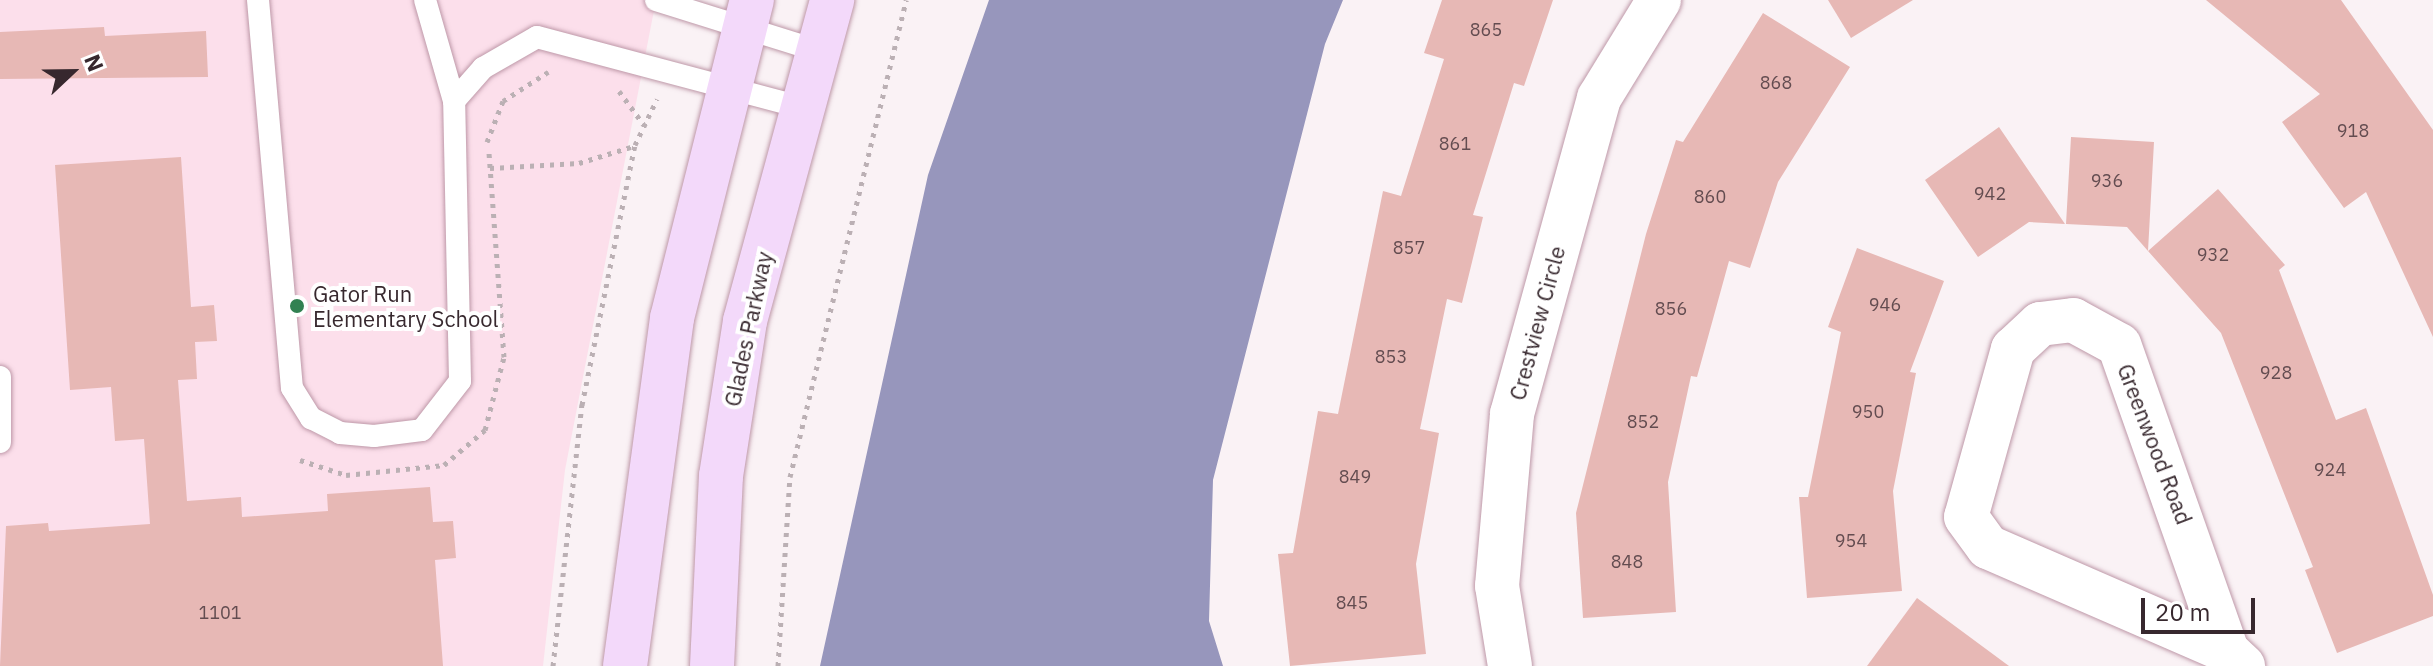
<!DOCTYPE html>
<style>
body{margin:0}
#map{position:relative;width:2433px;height:666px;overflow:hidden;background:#faf2f5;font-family:"IBM Plex Sans",sans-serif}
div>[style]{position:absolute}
.built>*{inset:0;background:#fcdfeb}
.water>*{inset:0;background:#9796bc}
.building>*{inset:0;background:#e7b8b5}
.path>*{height:5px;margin-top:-2.5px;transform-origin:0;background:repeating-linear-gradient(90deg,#bbb0b4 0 4px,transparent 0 10px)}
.roads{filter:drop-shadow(0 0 2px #be98a8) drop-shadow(0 0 2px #be98a8)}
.lane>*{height:22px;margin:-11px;padding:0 11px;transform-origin:11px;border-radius:11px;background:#fff}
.street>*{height:44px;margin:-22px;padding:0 22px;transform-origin:22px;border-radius:22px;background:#fff}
.primary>*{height:44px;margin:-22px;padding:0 22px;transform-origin:22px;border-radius:22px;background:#f3d9fa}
.dots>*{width:22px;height:22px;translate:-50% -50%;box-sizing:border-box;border:4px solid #fff;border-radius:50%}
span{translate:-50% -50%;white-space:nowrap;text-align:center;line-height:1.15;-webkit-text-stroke:8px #fff;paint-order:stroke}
.number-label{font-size:18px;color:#634c50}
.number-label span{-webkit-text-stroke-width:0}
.poi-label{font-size:22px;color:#37282e}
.left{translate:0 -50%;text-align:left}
.street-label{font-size:22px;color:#37282e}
.north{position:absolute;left:32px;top:32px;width:80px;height:80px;-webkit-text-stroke:6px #fff;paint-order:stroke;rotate:68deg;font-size:22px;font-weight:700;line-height:32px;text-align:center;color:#37282e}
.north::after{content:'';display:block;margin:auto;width:28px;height:36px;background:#37282e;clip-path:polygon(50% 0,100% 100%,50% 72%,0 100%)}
.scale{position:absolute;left:2141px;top:598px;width:114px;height:36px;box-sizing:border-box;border:4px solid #37282e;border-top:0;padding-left:10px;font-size:24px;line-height:28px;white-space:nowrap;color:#37282e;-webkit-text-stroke:6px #fff;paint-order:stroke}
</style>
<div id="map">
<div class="built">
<div style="clip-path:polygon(0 0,656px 0,565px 470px,543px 666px,0 666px)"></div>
</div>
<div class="water">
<div style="clip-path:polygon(989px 0,1343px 0,1325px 44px,1213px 480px,1209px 621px,1223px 666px,820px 666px,928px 175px)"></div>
</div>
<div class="building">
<div style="clip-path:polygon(1442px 0,1553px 0,1524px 86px,1514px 83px,1473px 215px,1483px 217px,1462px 303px,1447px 299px,1420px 429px,1439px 433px,1416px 564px,1426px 654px,1290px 666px,1278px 554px,1293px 553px,1318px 411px,1338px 414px,1383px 191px,1401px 196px,1444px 59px,1424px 53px)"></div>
<div style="clip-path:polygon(1828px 0,1913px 0,1851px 38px)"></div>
<div style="clip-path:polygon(2206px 0,2341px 0,2433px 130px,2433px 337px,2366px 192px,2344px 208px,2282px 122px,2320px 94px)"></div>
<div style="clip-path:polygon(1763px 13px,1850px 67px,1778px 182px,1750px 268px,1729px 261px,1697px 377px,1691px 376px,1668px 482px,1676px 612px,1583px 618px,1576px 513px,1646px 234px,1676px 140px,1683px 142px)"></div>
<div style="clip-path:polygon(104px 27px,105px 36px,206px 31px,208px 77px,0 79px,0 32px)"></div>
<div style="clip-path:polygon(1999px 127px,2065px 224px,2029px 222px,1978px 257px,1925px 180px)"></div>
<div style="clip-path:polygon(2071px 137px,2154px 142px,2148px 251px,2127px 227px,2066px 224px)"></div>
<div style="clip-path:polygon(181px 157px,191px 307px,214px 305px,217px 341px,195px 342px,197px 379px,178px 380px,187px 501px,241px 497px,242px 517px,328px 511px,327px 494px,430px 487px,433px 522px,453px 521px,456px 558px,435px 560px,443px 666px,0 666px,6px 526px,48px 523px,49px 531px,150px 524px,144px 439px,115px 441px,111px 387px,70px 390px,55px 165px)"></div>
<div style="clip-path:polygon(2218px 189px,2285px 265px,2279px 270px,2336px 420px,2366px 408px,2433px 595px,2433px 616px,2337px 653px,2305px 570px,2313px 567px,2221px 333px,2148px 251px)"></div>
<div style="clip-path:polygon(1857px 248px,1944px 281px,1910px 372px,1916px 373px,1893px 491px,1902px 591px,1807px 598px,1799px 497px,1808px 497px,1841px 332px,1828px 327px)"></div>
<div style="clip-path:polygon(1917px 598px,2009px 666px,1867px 666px)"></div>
</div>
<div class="path">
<div style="left:619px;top:91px;width:42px;rotate:53.7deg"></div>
<div style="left:487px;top:142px;width:44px;rotate:-68.7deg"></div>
<div style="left:503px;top:101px;width:54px;rotate:-32.8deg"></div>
<div style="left:490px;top:168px;width:89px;rotate:-3.2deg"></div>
<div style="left:579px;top:163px;width:58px;rotate:-17.2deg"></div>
<div style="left:300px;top:460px;width:48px;rotate:18.1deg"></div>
<div style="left:346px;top:475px;width:99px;rotate:-5.8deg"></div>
<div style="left:444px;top:465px;width:54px;rotate:-40.5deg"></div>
<div style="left:485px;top:430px;width:75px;rotate:-75.4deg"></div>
<div style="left:504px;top:357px;width:207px;rotate:-94.2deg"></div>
<div style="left:553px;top:666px;width:263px;rotate:-83.7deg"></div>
<div style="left:582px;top:405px;width:265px;rotate:-78.5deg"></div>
<div style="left:635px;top:145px;width:51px;rotate:-64.4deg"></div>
<div style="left:778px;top:666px;width:189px;rotate:-86.4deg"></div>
<div style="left:790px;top:477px;width:491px;rotate:-76.3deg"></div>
</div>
<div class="roads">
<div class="lane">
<div style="left:258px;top:0;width:389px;rotate:85deg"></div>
<div style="left:292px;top:388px;width:36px;rotate:58deg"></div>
<div style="left:311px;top:418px;width:33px;rotate:27deg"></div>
<div style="left:340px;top:433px;width:34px;rotate:5deg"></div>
<div style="left:374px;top:436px;width:48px;rotate:-7.1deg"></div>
<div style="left:422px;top:430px;width:62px;rotate:-52.2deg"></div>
<div style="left:460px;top:381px;width:280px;rotate:-91.2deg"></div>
<div style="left:454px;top:101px;width:105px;rotate:-106deg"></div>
<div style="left:656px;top:0;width:168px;rotate:17.4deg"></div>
<div style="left:454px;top:101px;width:44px;rotate:-48.7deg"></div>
<div style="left:483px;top:68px;width:62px;rotate:-29.9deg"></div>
<div style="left:537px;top:37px;width:273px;rotate:14.9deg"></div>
<div style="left:0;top:377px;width:65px;rotate:90deg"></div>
</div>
<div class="street">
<div style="left:2227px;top:651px;width:324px;rotate:-109.4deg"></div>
<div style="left:2119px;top:345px;width:52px;rotate:-151.5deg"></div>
<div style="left:2073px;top:320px;width:33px;rotate:173deg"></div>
<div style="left:2040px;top:324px;width:37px;rotate:137deg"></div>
<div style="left:2013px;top:349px;width:174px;rotate:105.6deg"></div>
<div style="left:1966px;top:517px;width:37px;rotate:54deg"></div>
<div style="left:1988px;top:547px;width:261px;rotate:23.5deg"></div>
<div style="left:2227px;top:651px;width:22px;rotate:43deg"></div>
<div style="left:1510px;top:666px;width:81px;rotate:-99.2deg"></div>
<div style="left:1497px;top:586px;width:173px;rotate:-85deg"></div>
<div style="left:1512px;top:414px;width:328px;rotate:-74.6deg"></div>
<div style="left:1599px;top:98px;width:115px;rotate:-58.5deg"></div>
</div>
<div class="primary">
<div style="left:625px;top:666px;width:351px;rotate:-82.3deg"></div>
<div style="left:672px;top:318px;width:328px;rotate:-75.9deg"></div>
<div style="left:712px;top:666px;width:190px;rotate:-87.3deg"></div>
<div style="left:721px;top:476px;width:157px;rotate:-81.2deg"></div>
<div style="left:745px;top:321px;width:333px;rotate:-74.8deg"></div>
</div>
</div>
<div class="dots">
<div style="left:297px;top:306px;background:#328152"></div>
</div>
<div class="number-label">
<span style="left:1486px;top:30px">865</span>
<span style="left:1776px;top:83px">868</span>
<span style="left:2353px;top:131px">918</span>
<span style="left:1455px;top:144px">861</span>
<span style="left:2107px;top:181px">936</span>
<span style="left:1990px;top:194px">942</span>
<span style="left:1710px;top:197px">860</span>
<span style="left:1409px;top:248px">857</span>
<span style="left:2213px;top:255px">932</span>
<span style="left:1885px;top:305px">946</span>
<span style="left:1671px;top:309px">856</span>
<span style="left:1391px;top:357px">853</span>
<span style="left:2276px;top:373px">928</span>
<span style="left:1868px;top:412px">950</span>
<span style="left:1643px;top:422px">852</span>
<span style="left:2330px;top:470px">924</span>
<span style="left:1355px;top:477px">849</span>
<span style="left:1851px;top:541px">954</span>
<span style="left:1627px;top:562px">848</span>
<span style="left:1352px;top:603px">845</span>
<span style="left:220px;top:613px">1101</span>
</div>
<div class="poi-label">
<span class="left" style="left:313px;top:306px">Gator Run<br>Elementary School</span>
</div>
<div class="street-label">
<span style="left:1537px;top:323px;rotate:-75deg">Crestview Circle</span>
<span style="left:748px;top:329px;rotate:-78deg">Glades Parkway</span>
<span style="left:2155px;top:444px;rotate:69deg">Greenwood Road</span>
</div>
<div class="north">N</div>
<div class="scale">20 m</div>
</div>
